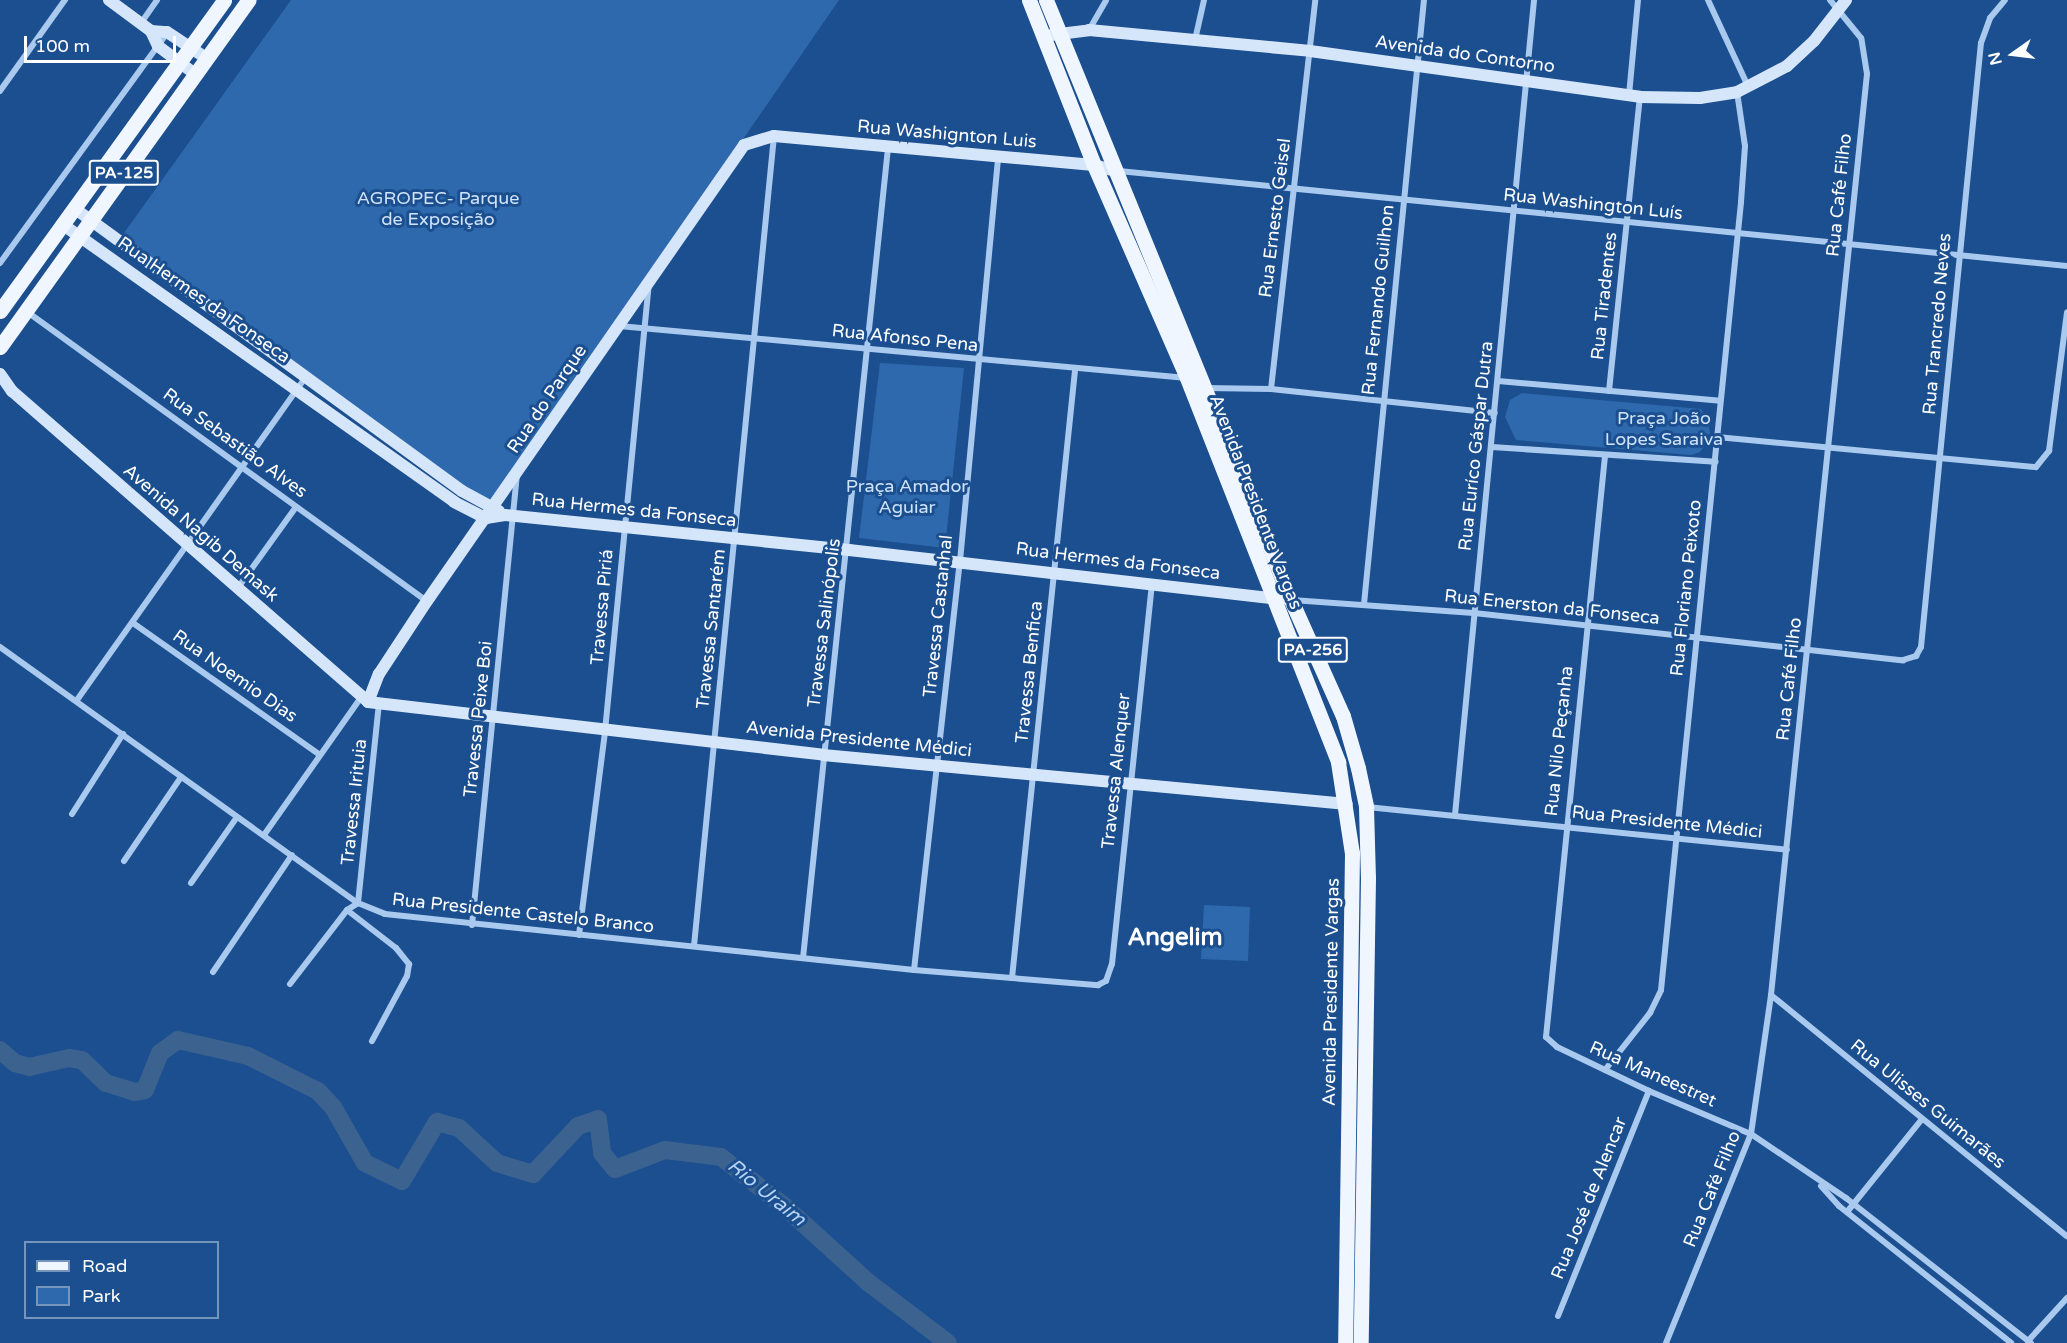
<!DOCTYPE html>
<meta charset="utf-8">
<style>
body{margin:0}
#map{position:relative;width:2067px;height:1343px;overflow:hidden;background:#1b4f8f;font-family:"Varela Round",sans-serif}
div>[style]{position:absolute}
.green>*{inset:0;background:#2e69ad}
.river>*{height:18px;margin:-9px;padding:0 9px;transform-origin:9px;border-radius:9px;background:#3c6290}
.street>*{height:6px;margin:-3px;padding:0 3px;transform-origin:3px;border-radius:3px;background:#a9c9ee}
.secondary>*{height:12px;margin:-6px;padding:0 6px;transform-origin:6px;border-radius:6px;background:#d6e6fa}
.primary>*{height:15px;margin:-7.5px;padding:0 7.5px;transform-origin:7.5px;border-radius:7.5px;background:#f0f6ff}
span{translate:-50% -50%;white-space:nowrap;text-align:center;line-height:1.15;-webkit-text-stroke:6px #1b4f8f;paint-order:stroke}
.shield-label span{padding:2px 4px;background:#1b4f8f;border:2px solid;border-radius:4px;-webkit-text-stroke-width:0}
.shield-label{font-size:16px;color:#fff;font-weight:700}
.street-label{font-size:18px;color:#fff}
.park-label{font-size:18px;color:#cfe3fa}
.water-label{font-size:20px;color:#b5d3f5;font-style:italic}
.district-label{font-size:24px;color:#fff;font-weight:700}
.legend{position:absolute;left:24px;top:1241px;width:195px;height:78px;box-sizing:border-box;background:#1b4f8f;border:2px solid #7695bc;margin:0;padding:8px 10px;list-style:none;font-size:18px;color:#fff}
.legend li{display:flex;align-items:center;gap:12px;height:30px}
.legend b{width:30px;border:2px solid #7695bc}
.north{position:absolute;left:1983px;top:24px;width:60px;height:60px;-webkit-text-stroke:4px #1b4f8f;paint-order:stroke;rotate:256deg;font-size:16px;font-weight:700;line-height:24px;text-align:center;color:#fff}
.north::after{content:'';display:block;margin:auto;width:21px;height:27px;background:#fff;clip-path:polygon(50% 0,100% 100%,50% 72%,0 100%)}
.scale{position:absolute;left:24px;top:36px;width:152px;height:27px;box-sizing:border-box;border:3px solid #fff;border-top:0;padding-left:8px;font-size:18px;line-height:21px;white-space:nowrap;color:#fff;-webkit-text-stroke:4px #1b4f8f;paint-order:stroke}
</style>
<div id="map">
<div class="green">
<div style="clip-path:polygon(291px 0,839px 0,493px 502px,486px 501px,119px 240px)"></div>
<div style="clip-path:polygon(880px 363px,964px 368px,945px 548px,859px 538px)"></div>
<div style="clip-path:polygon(1522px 393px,1701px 409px,1707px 417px,1711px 438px,1700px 452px,1691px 455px,1516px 440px,1505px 417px,1510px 400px)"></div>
<div style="clip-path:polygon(1204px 905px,1250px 907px,1248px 961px,1201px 959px)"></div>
</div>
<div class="river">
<div style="left:0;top:1050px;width:20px;rotate:41deg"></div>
<div style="left:15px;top:1063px;width:15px;rotate:16deg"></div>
<div style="left:29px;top:1067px;width:41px;rotate:-12.7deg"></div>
<div style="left:69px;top:1058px;width:13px;rotate:9deg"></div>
<div style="left:82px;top:1060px;width:33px;rotate:44deg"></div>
<div style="left:106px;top:1083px;width:30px;rotate:17deg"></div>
<div style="left:135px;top:1092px;width:10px;rotate:-11deg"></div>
<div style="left:145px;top:1090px;width:40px;rotate:-68deg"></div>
<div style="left:160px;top:1053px;width:22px;rotate:-36deg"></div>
<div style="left:178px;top:1040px;width:72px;rotate:12.9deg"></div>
<div style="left:248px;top:1056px;width:78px;rotate:26.6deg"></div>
<div style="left:318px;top:1091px;width:22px;rotate:47deg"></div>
<div style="left:333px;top:1107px;width:64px;rotate:60.3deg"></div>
<div style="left:365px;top:1163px;width:41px;rotate:25.9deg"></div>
<div style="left:402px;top:1181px;width:69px;rotate:-59.3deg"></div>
<div style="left:437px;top:1122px;width:23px;rotate:15deg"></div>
<div style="left:459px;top:1128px;width:52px;rotate:42.6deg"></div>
<div style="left:497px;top:1163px;width:38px;rotate:17deg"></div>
<div style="left:533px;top:1174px;width:66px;rotate:-46.8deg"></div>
<div style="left:578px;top:1126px;width:21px;rotate:-19deg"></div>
<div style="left:598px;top:1119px;width:34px;rotate:83deg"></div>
<div style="left:602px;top:1153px;width:21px;rotate:51deg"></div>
<div style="left:615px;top:1169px;width:53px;rotate:-20.8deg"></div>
<div style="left:665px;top:1150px;width:56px;rotate:7.1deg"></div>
<div style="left:721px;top:1157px;width:80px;rotate:37.9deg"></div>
<div style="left:784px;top:1206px;width:115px;rotate:42.2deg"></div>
<div style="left:869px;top:1283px;width:99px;rotate:37.2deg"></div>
</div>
<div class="street">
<div style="left:1708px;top:0;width:95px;rotate:65.1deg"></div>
<div style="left:141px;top:23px;width:28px;rotate:-55deg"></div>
<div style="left:1089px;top:30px;width:34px;rotate:-60deg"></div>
<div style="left:1195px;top:40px;width:41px;rotate:-77.3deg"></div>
<div style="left:0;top:91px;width:112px;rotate:-54.5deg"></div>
<div style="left:1629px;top:95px;width:95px;rotate:-84.6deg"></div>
<div style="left:1119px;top:171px;width:953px;rotate:5.72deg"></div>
<div style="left:0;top:263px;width:284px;rotate:-54deg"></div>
<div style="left:26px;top:311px;width:495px;rotate:35.9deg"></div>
<div style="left:619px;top:326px;width:570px;rotate:5.23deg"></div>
<div style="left:1498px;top:381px;width:223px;rotate:5.1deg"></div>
<div style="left:1206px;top:388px;width:65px;rotate:0.9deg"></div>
<div style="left:1271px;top:389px;width:225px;rotate:6.1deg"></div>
<div style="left:1271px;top:389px;width:391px;rotate:-83.5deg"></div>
<div style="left:1609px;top:391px;width:296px;rotate:-84deg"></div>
<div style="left:1717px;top:437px;width:320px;rotate:5.4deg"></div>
<div style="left:2036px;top:467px;width:21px;rotate:-51deg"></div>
<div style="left:2049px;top:451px;width:140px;rotate:-82.6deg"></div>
<div style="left:1492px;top:447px;width:224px;rotate:3.8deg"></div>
<div style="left:1605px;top:456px;width:584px;rotate:95.8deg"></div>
<div style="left:1546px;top:1037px;width:15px;rotate:42deg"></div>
<div style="left:1557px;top:1047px;width:102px;rotate:25.6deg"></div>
<div style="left:1649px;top:1091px;width:111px;rotate:22.9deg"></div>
<div style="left:1751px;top:1134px;width:115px;rotate:34deg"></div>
<div style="left:1846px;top:1198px;width:235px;rotate:38.1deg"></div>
<div style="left:237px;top:589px;width:101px;rotate:-54.3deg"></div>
<div style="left:1292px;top:600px;width:182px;rotate:4.1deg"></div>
<div style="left:1474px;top:613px;width:432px;rotate:6.3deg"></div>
<div style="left:1903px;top:660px;width:14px;rotate:-17deg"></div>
<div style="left:1916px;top:656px;width:10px;rotate:-61deg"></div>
<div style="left:1921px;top:647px;width:607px;rotate:-84.33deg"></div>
<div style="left:1981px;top:43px;width:27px;rotate:-70deg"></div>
<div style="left:1990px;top:18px;width:23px;rotate:-50deg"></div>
<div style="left:1364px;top:604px;width:607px;rotate:-84.33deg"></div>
<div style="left:133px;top:623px;width:228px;rotate:35.2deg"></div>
<div style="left:0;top:647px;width:440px;rotate:35.6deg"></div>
<div style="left:358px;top:903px;width:29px;rotate:22deg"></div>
<div style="left:385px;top:914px;width:532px;rotate:6.04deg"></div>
<div style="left:914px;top:970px;width:185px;rotate:4.7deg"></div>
<div style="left:1098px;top:985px;width:9px;rotate:-27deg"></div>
<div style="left:1106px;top:981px;width:18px;rotate:-71deg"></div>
<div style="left:1112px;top:964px;width:384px;rotate:-84deg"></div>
<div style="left:77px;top:700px;width:395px;rotate:-54.7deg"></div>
<div style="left:1367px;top:807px;width:422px;rotate:5.8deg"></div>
<div style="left:72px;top:814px;width:95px;rotate:-57.5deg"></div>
<div style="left:1455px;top:815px;width:819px;rotate:-84.46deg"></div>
<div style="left:264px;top:835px;width:170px;rotate:-54.8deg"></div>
<div style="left:124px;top:861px;width:102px;rotate:-55.8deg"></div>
<div style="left:191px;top:883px;width:80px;rotate:-55.1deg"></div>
<div style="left:347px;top:910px;width:62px;rotate:37.8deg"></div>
<div style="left:396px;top:948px;width:21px;rotate:51deg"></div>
<div style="left:409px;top:964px;width:12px;rotate:99deg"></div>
<div style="left:407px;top:976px;width:74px;rotate:118.3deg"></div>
<div style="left:472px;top:925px;width:452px;rotate:-84.3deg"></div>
<div style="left:579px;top:935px;width:206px;rotate:-82.7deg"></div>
<div style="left:605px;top:731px;width:448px;rotate:-84.4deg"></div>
<div style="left:694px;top:946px;width:814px;rotate:-84.36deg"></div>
<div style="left:803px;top:958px;width:814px;rotate:-84.01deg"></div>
<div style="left:914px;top:970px;width:412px;rotate:-83.6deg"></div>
<div style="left:960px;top:561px;width:406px;rotate:-84.6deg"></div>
<div style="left:213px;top:972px;width:141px;rotate:-56deg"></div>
<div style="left:1012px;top:978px;width:611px;rotate:-84.08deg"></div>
<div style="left:290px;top:984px;width:93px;rotate:-52.4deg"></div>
<div style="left:347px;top:910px;width:13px;rotate:-32deg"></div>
<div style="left:358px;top:903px;width:200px;rotate:-84deg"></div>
<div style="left:1771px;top:995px;width:382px;rotate:39.2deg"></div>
<div style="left:1605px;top:1070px;width:73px;rotate:-51.7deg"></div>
<div style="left:1650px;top:1013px;width:25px;rotate:-64deg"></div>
<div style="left:1661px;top:990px;width:792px;rotate:-84.2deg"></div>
<div style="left:1741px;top:202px;width:56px;rotate:-85.9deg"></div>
<div style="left:1745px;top:146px;width:55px;rotate:-98.4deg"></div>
<div style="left:1821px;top:1186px;width:27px;rotate:48deg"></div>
<div style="left:1839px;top:1206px;width:220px;rotate:38.5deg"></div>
<div style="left:1847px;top:1212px;width:119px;rotate:-51.1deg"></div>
<div style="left:1558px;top:1316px;width:243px;rotate:-68deg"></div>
<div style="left:2028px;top:1341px;width:58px;rotate:-47.8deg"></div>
<div style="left:1666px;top:1343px;width:226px;rotate:-67.9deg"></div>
<div style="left:1751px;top:1134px;width:140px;rotate:-81.8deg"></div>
<div style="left:1771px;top:995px;width:926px;rotate:-84.05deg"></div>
<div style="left:1867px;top:74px;width:36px;rotate:-99deg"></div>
<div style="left:1861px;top:38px;width:49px;rotate:-129.2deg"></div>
</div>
<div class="secondary">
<div style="left:109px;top:0;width:52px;rotate:36.4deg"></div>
<div style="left:151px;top:31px;width:17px;rotate:65deg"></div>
<div style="left:158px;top:46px;width:46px;rotate:37.1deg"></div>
<div style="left:151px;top:31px;width:16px;rotate:4deg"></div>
<div style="left:167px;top:32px;width:47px;rotate:33.7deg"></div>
<div style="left:1051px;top:35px;width:38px;rotate:-7deg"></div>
<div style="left:1089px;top:30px;width:222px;rotate:5.4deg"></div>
<div style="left:1310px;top:51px;width:333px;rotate:7.9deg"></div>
<div style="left:1640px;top:97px;width:60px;rotate:1deg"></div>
<div style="left:1700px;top:98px;width:37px;rotate:-9deg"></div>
<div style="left:1737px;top:92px;width:56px;rotate:-27.5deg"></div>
<div style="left:1787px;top:66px;width:37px;rotate:-43deg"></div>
<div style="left:1814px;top:41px;width:52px;rotate:-52deg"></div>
<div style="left:74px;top:208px;width:480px;rotate:36.1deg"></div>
<div style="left:462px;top:491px;width:42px;rotate:28.4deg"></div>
<div style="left:62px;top:224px;width:481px;rotate:35.3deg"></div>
<div style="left:454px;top:502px;width:36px;rotate:27deg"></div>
<div style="left:486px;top:518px;width:19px;rotate:-9deg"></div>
<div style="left:505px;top:515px;width:346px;rotate:5.8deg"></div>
<div style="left:849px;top:550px;width:435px;rotate:6.5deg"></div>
<div style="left:0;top:374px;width:21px;rotate:55deg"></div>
<div style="left:12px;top:391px;width:473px;rotate:41.1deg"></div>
<div style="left:368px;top:702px;width:458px;rotate:6.6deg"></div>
<div style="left:823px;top:755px;width:526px;rotate:5.34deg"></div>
<div style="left:368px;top:702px;width:30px;rotate:-69deg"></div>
<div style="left:379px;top:674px;width:87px;rotate:-56.7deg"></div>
<div style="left:427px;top:601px;width:555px;rotate:-55.19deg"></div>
<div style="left:744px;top:145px;width:31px;rotate:-17deg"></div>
<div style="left:774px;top:136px;width:321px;rotate:5.2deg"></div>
<div style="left:1094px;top:165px;width:22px;rotate:16deg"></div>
</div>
<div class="primary">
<div style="left:1029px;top:0;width:177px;rotate:68.5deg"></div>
<div style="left:1094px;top:165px;width:232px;rotate:66.4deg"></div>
<div style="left:1187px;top:378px;width:413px;rotate:68.5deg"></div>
<div style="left:1338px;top:762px;width:92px;rotate:81.3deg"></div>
<div style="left:1352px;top:853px;width:490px;rotate:90.8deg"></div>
<div style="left:1046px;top:0;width:648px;rotate:67.79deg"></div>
<div style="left:1291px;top:600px;width:127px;rotate:65.9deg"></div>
<div style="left:1343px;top:716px;width:54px;rotate:73.9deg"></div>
<div style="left:1358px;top:768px;width:40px;rotate:78deg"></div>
<div style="left:1366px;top:807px;width:71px;rotate:88.4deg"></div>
<div style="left:1368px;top:878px;width:465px;rotate:90.9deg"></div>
<div style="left:0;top:311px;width:383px;rotate:-54.2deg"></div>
<div style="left:0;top:347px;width:427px;rotate:-54.4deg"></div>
</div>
<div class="shield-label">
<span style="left:124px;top:173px">PA-125</span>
<span style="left:1313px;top:650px">PA-256</span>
</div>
<div class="street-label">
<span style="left:1465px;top:54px;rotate:8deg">Avenida do Contorno</span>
<span style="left:947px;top:134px;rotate:5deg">Rua Washignton Luis</span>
<span style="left:1839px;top:195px;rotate:-84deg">Rua Café Filho</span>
<span style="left:1593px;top:204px;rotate:6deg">Rua Washington Luís</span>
<span style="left:1275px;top:218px;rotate:-83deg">Rua Ernesto Geisel</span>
<span style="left:1604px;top:296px;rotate:-84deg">Rua Tiradentes</span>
<span style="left:204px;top:300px;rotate:35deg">Rua Hermes da Fonseca</span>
<span style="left:1378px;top:300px;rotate:-84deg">Rua Fernando Guilhon</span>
<span style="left:1937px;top:324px;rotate:-85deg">Rua Trancredo Neves</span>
<span style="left:905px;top:338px;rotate:6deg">Rua Afonso Pena</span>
<span style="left:547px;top:399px;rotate:-56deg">Rua do Parque</span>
<span style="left:235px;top:443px;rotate:36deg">Rua Sebastião Alves</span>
<span style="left:1476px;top:446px;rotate:-84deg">Rua Euríco Gáspar Dutra</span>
<span style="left:1256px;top:502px;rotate:69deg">Avenida Presidente Vargas</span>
<span style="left:634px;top:510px;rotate:6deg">Rua Hermes da Fonseca</span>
<span style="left:201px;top:533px;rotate:41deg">Avenida Nagib Demask</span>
<span style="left:1118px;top:561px;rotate:7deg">Rua Hermes da Fonseca</span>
<span style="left:1686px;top:588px;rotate:-84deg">Rua Floriano Peixoto</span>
<span style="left:602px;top:607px;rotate:-85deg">Travessa Piriá</span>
<span style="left:1552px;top:607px;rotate:6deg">Rua Enerston da Fonseca</span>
<span style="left:938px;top:616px;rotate:-84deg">Travessa Castanhal</span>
<span style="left:824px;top:623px;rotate:-83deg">Travessa Salinópolis</span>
<span style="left:711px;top:629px;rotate:-84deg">Travessa Santarém</span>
<span style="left:1029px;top:672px;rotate:-84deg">Travessa Benfica</span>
<span style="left:235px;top:676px;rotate:35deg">Rua Noemio Dias</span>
<span style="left:1789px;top:679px;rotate:-84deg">Rua Café Filho</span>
<span style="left:478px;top:719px;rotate:-84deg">Travessa Peixe Boi</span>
<span style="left:859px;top:739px;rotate:6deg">Avenida Presidente Médici</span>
<span style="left:1559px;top:741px;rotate:-84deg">Rua Nilo Peçanha</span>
<span style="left:1116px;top:771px;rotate:-84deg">Travessa Alenquer</span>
<span style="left:354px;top:802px;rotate:-84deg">Travessa Irituia</span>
<span style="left:1667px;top:822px;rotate:6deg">Rua Presidente Médici</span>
<span style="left:523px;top:913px;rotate:6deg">Rua Presidente Castelo Branco</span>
<span style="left:1331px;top:992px;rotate:-89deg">Avenida Presidente Vargas</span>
<span style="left:1653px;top:1074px;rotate:24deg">Rua Maneestret</span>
<span style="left:1928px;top:1104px;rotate:39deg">Rua Ulisses Guimarães</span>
<span style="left:1712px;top:1189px;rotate:-68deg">Rua Café Filho</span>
<span style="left:1589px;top:1198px;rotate:-68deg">Rua José de Alencar</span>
</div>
<div class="park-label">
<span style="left:438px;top:209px">AGROPEC- Parque<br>de Exposição</span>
<span style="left:1664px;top:429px">Praça João<br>Lopes Saraiva</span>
<span style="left:907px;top:497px">Praça Amador<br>Aguiar</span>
</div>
<div class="water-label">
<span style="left:766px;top:1193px;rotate:39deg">Rio Uraim</span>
</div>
<div class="district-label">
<span style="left:1175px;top:938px">Angelim</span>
</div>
<ul class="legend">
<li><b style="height:8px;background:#f0f6ff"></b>Road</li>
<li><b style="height:16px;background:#2e69ad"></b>Park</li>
</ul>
<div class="north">N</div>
<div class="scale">100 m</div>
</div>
